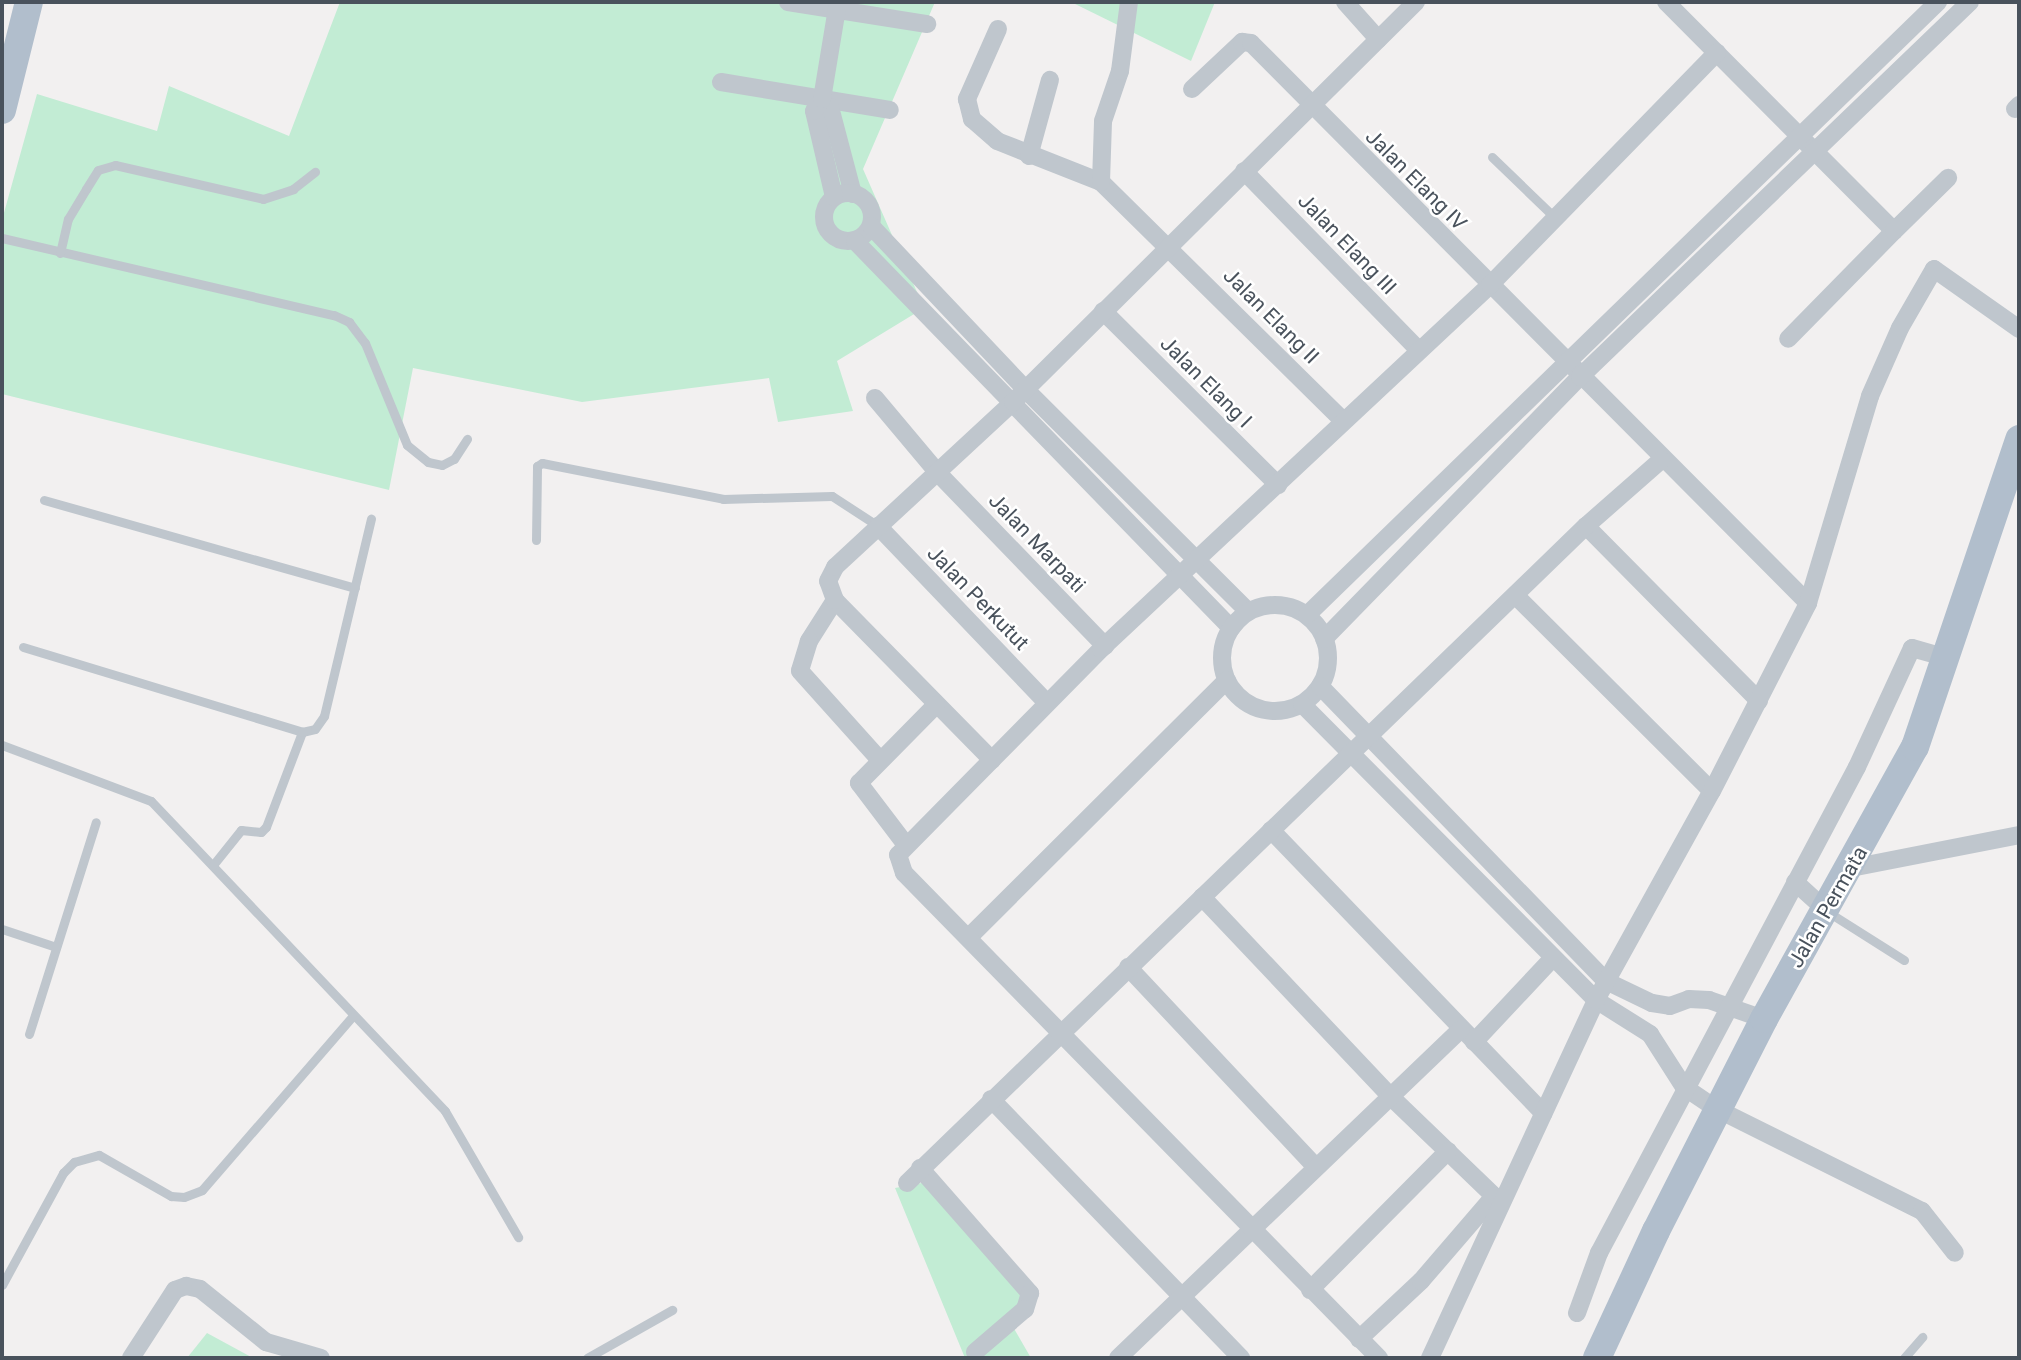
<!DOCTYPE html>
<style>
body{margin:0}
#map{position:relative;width:2021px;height:1360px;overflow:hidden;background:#f2f0f0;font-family:Roboto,sans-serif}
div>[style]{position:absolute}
.green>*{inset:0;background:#c2ecd4}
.lane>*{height:9px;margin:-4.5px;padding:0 4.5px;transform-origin:4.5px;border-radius:4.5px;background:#bfc6cd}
.street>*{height:18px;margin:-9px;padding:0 9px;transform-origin:9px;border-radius:9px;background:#bfc6cd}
.street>.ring{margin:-9px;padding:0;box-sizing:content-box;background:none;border:18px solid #bfc6cd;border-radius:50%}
.primary>*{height:28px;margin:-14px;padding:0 14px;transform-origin:14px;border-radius:14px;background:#b1becc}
span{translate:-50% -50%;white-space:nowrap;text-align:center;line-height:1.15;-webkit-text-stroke:5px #fff;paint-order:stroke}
.street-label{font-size:21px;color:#49525c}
.frame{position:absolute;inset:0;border:4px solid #49525c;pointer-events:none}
</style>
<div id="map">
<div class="green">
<div style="clip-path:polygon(340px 2px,935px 2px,863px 169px,924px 308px,837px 361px,853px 411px,778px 422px,769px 378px,582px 402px,413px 368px,389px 490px,2px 394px,2px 220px,37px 94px,157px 131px,169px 86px,289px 136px)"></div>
<div style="clip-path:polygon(1071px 2px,1215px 2px,1191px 61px)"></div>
<div style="clip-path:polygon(938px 1180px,1033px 1290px,1009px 1320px,1031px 1358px,965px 1358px,895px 1188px)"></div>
<div style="clip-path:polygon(207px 1333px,253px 1358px,187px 1358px)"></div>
</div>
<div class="lane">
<div style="left:1492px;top:157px;width:85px;rotate:44deg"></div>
<div style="left:2px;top:238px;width:341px;rotate:13.1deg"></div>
<div style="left:334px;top:315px;width:17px;rotate:25deg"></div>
<div style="left:349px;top:322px;width:26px;rotate:53deg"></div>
<div style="left:365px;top:343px;width:110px;rotate:67.6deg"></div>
<div style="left:407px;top:445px;width:27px;rotate:39deg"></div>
<div style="left:428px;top:462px;width:14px;rotate:12deg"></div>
<div style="left:442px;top:465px;width:13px;rotate:-27deg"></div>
<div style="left:454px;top:459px;width:24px;rotate:-57deg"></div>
<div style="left:60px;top:253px;width:35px;rotate:-77deg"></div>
<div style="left:68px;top:219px;width:35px;rotate:-59deg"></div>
<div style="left:86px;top:189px;width:22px;rotate:-58deg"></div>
<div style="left:98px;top:170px;width:18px;rotate:-16deg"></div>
<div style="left:115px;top:165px;width:152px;rotate:12.9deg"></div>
<div style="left:263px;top:199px;width:32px;rotate:-18deg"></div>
<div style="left:293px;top:189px;width:28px;rotate:-38deg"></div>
<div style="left:44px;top:500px;width:323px;rotate:15.8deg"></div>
<div style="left:536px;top:540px;width:74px;rotate:-89.2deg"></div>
<div style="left:537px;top:466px;width:6px;rotate:-31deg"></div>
<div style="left:542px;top:463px;width:185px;rotate:11.2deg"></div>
<div style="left:723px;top:499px;width:109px;rotate:-1.6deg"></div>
<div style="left:832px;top:496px;width:55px;rotate:33.1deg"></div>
<div style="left:23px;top:647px;width:292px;rotate:16.9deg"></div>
<div style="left:2px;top:745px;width:159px;rotate:20.6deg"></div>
<div style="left:151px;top:801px;width:427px;rotate:46.5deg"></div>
<div style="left:445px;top:1111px;width:146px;rotate:59.9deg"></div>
<div style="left:213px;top:865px;width:45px;rotate:-51.3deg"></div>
<div style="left:241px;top:830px;width:20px;rotate:6deg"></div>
<div style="left:261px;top:832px;width:7px;rotate:-45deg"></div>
<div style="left:266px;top:827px;width:102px;rotate:-69.2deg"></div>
<div style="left:302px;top:732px;width:13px;rotate:-13deg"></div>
<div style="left:315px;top:729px;width:16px;rotate:-55deg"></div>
<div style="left:324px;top:716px;width:203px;rotate:-76.6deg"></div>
<div style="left:1828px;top:912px;width:90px;rotate:32.3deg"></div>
<div style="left:2px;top:929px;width:57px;rotate:18.4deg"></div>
<div style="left:29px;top:1034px;width:222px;rotate:-72.5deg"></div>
<div style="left:2px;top:1285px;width:128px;rotate:-61.4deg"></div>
<div style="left:63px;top:1173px;width:16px;rotate:-45deg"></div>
<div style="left:74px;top:1162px;width:26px;rotate:-16deg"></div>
<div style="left:99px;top:1155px;width:83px;rotate:29.7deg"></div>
<div style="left:171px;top:1196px;width:13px;rotate:4deg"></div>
<div style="left:184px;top:1197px;width:19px;rotate:-21deg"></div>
<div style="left:202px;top:1190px;width:229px;rotate:-49.1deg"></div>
<div style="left:587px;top:1358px;width:98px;rotate:-29.5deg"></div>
<div style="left:1904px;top:1358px;width:28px;rotate:-49deg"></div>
</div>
<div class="street">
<div style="left:788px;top:2px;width:141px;rotate:9deg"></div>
<div style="left:1345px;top:2px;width:50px;rotate:48.3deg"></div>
<div style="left:1666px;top:2px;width:323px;rotate:45.1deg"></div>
<div style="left:1894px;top:231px;width:151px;rotate:134.5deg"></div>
<div style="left:998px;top:29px;width:77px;rotate:113.9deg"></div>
<div style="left:967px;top:99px;width:21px;rotate:76deg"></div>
<div style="left:972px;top:119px;width:33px;rotate:41deg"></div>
<div style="left:997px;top:141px;width:112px;rotate:21.5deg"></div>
<div style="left:1101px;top:182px;width:339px;rotate:44.6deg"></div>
<div style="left:721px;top:82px;width:171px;rotate:9.4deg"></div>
<div style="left:1192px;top:89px;width:69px;rotate:-43.2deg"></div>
<div style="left:1242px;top:42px;width:9px;rotate:6deg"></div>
<div style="left:1251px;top:43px;width:790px;rotate:45.15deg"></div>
<div style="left:822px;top:99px;width:11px;rotate:45deg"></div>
<div style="left:830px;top:107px;width:90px;rotate:75.2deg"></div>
<div style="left:2015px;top:109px;width:6px;rotate:-45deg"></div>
<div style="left:1029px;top:156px;width:79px;rotate:-74.6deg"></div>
<div style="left:1244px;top:171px;width:248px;rotate:45.7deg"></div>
<div style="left:1101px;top:182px;width:61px;rotate:-88.1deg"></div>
<div style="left:1103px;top:121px;width:53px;rotate:-71.2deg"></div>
<div style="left:1120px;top:71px;width:70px;rotate:-82.6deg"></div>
<div class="ring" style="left:824px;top:193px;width:30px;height:30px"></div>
<div style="left:834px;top:197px;width:88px;rotate:-103.1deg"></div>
<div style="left:814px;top:111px;width:14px;rotate:-56deg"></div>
<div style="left:822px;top:99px;width:98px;rotate:-80.6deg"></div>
<div style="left:871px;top:226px;width:224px;rotate:46.6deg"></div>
<div style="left:1025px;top:389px;width:315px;rotate:44.9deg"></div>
<div style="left:1894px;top:231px;width:76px;rotate:-44.5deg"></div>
<div style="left:855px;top:241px;width:540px;rotate:45.83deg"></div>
<div style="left:1103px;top:311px;width:247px;rotate:44.8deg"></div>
<div style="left:875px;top:398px;width:97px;rotate:50deg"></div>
<div style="left:937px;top:472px;width:242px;rotate:46deg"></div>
<div style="left:878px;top:526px;width:243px;rotate:46.3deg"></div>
<div style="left:1586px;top:526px;width:246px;rotate:45.3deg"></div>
<div style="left:1516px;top:596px;width:276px;rotate:44.9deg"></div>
<div style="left:835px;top:600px;width:49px;rotate:122.4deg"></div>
<div style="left:809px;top:641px;width:31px;rotate:107deg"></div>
<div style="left:800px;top:671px;width:118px;rotate:48.1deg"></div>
<div class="ring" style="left:1222px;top:605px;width:88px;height:88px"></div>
<div style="left:1307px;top:615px;width:880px;rotate:-44.17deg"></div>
<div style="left:1324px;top:639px;width:366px;rotate:-45.7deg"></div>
<div style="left:1580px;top:377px;width:541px;rotate:-43.88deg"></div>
<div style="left:1320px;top:686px;width:411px;rotate:45.9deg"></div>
<div style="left:1606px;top:981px;width:51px;rotate:25.6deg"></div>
<div style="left:1652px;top:1003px;width:18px;rotate:9deg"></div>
<div style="left:1670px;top:1006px;width:20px;rotate:-20deg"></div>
<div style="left:1689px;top:999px;width:20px;rotate:3deg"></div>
<div style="left:1709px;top:1000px;width:58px;rotate:19.1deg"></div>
<div style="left:1302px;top:704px;width:417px;rotate:45.2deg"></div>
<div style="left:1596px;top:1000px;width:64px;rotate:32.2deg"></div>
<div style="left:1650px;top:1034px;width:63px;rotate:57.3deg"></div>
<div style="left:1684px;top:1087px;width:40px;rotate:34deg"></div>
<div style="left:1717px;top:1109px;width:229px;rotate:26.5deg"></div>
<div style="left:1922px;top:1211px;width:53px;rotate:51.8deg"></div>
<div style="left:992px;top:760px;width:224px;rotate:-134.5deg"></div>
<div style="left:835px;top:600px;width:20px;rotate:-110deg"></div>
<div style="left:828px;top:581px;width:16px;rotate:-63deg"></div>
<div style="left:835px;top:567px;width:243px;rotate:-42.8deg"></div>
<div style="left:1013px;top:402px;width:568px;rotate:-44.79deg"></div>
<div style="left:1271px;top:830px;width:393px;rotate:46.1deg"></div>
<div style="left:906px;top:845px;width:78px;rotate:-127.2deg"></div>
<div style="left:859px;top:783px;width:110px;rotate:-45.4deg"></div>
<div style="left:1851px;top:868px;width:171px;rotate:-11.1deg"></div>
<div style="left:1795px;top:882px;width:43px;rotate:42.2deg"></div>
<div style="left:1202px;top:897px;width:274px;rotate:46.6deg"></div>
<div style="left:1390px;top:1096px;width:153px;rotate:43.9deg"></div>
<div style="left:969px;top:937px;width:364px;rotate:-44.9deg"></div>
<div style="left:1128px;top:967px;width:274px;rotate:46.8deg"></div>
<div style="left:1474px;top:1042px;width:115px;rotate:-46.8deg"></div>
<div style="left:991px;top:1099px;width:360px;rotate:46deg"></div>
<div style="left:920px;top:1168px;width:167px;rotate:48.7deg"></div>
<div style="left:1030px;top:1293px;width:17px;rotate:107deg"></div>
<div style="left:1025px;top:1309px;width:66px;rotate:139.3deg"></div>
<div style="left:907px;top:1183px;width:945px;rotate:-44.06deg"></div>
<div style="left:1586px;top:526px;width:100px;rotate:-41.3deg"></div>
<div style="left:1310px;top:1290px;width:196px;rotate:-45.2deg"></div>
<div style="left:1577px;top:1313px;width:64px;rotate:-69.9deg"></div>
<div style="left:1599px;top:1253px;width:550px;rotate:-62.04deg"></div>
<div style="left:1857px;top:767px;width:131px;rotate:-65.2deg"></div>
<div style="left:1912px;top:648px;width:37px;rotate:16deg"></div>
<div style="left:1359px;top:1339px;width:85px;rotate:-43.1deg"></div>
<div style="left:1421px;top:1281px;width:112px;rotate:-49.3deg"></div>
<div style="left:131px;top:1358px;width:81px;rotate:-57.1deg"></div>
<div style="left:175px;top:1290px;width:12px;rotate:-20deg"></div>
<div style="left:186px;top:1286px;width:14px;rotate:12deg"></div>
<div style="left:200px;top:1289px;width:85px;rotate:38.8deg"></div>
<div style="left:266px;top:1342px;width:57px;rotate:16.2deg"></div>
<div style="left:1118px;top:1358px;width:475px;rotate:-43.8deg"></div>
<div style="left:1379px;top:1358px;width:679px;rotate:-134.4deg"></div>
<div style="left:904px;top:873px;width:19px;rotate:-108deg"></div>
<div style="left:898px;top:855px;width:289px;rotate:-45.4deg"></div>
<div style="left:1101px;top:649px;width:533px;rotate:-43.1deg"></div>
<div style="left:1490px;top:285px;width:325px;rotate:-45.7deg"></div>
<div style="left:1430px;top:1358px;width:395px;rotate:-65.1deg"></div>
<div style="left:1596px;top:1000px;width:239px;rotate:-61deg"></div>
<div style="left:1712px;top:791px;width:211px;rotate:-62.9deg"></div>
<div style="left:1808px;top:603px;width:216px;rotate:-73.3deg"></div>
<div style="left:1870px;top:396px;width:74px;rotate:-66.2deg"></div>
<div style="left:1900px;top:328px;width:68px;rotate:-60deg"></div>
<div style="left:1934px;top:269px;width:104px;rotate:35.2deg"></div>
</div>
<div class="primary">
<div style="left:2px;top:110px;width:111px;rotate:-76deg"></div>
<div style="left:1597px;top:1358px;width:140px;rotate:-65.1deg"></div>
<div style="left:1656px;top:1231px;width:238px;rotate:-63deg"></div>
<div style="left:1764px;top:1019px;width:311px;rotate:-61deg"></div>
<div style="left:1915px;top:747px;width:325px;rotate:-71.3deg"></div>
</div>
<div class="street-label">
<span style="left:1416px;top:180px;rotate:45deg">Jalan Elang IV</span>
<span style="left:1347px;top:244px;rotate:46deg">Jalan Elang III</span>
<span style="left:1271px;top:316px;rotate:45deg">Jalan Elang II</span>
<span style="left:1206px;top:382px;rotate:45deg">Jalan Elang I</span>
<span style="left:1037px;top:543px;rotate:46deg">Jalan Marpati</span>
<span style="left:978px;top:598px;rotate:46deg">Jalan Perkutut</span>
<span style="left:1828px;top:907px;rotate:-60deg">Jalan Permata</span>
</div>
<div class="frame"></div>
</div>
